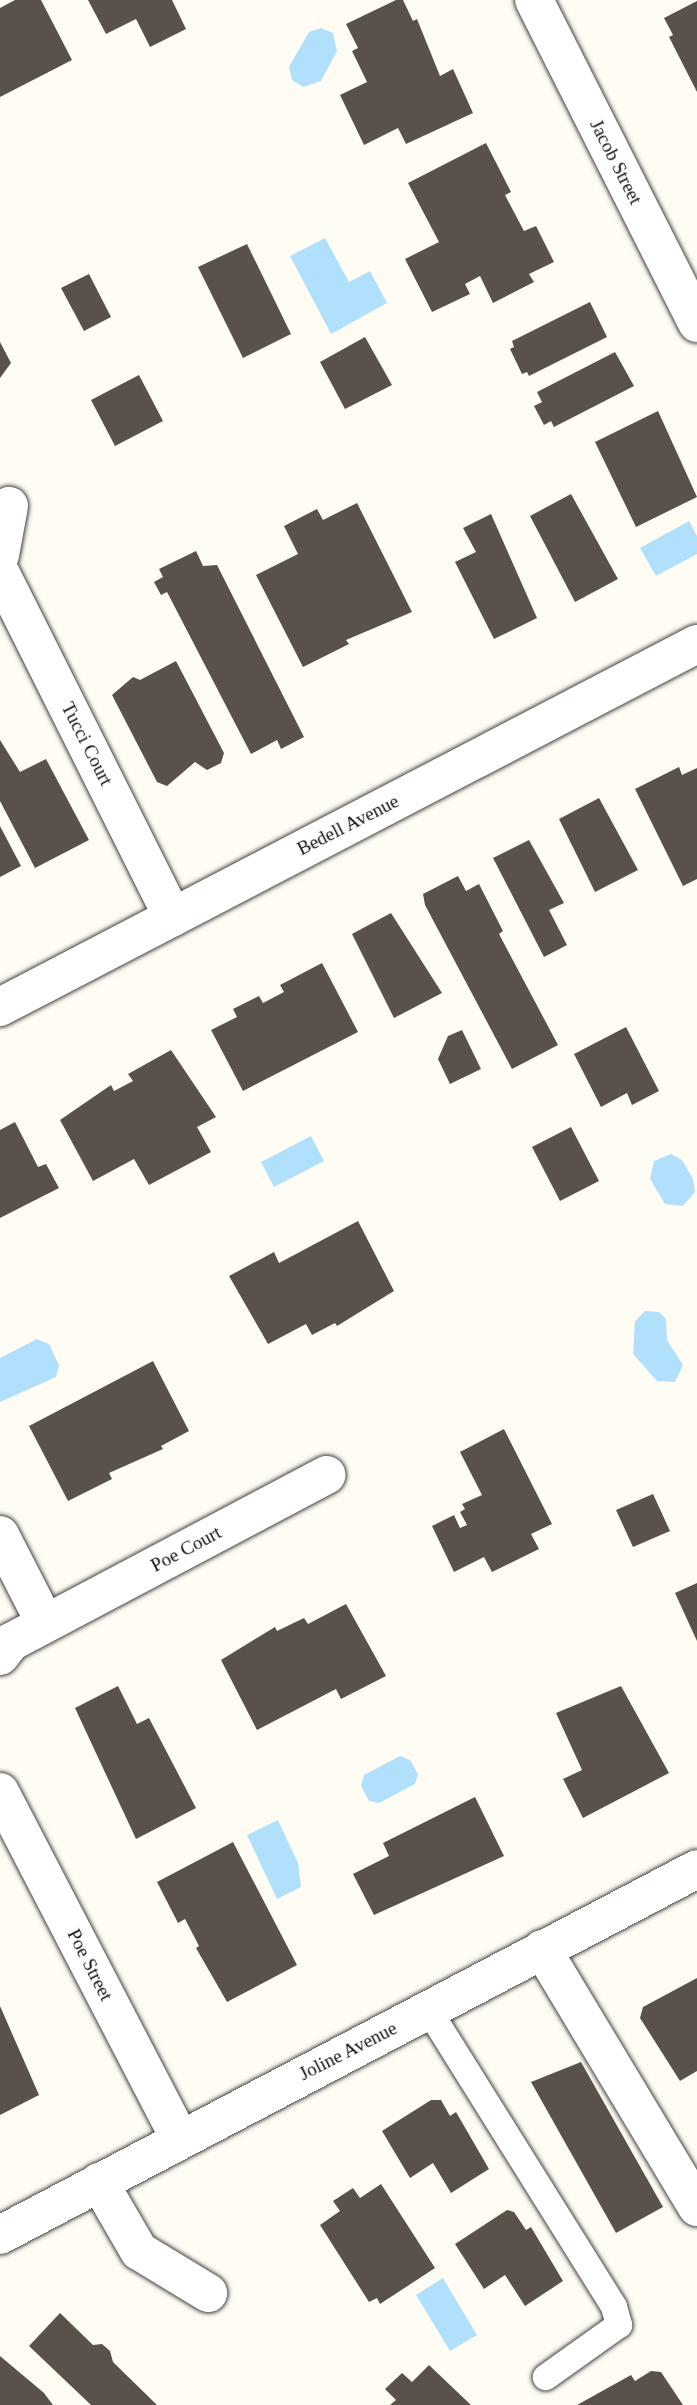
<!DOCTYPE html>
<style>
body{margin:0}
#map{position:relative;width:697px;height:2405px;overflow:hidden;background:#fffdf3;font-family:Georgia,serif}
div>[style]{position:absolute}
.water>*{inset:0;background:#b1e0fd}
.building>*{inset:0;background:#5a514b}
.roads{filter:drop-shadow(0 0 2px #434343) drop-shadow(0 0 2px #434343)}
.service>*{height:26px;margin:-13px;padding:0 13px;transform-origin:13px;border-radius:13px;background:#fff}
.minor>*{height:38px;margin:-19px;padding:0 19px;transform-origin:19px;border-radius:19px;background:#fff}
span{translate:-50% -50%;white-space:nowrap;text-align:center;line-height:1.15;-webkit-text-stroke:7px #fff;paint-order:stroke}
.street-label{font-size:19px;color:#101010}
</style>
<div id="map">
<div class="water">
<div style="clip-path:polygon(321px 28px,333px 33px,337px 51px,321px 81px,303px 87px,292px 80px,289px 67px,309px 32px)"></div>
<div style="clip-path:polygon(325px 238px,349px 282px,370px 271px,387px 303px,331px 334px,290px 256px)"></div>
<div style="clip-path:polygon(689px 521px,697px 536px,697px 554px,656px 576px,640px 548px)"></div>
<div style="clip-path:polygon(311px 1136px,324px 1161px,274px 1187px,261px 1162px)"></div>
<div style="clip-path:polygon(671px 1154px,682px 1160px,693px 1179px,695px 1192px,683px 1206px,665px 1204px,650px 1179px,654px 1161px)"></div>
<div style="clip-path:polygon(645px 1311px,659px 1312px,666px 1319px,667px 1340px,683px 1365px,675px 1382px,657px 1381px,633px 1354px,635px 1321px)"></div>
<div style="clip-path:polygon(37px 1339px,49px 1344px,59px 1365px,56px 1377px,0 1402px,0 1358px)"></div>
<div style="clip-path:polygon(400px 1756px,410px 1760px,418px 1774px,415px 1784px,379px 1803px,369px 1801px,361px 1786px,364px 1775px)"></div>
<div style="clip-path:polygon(278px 1820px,298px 1863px,301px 1887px,277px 1899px,247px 1835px)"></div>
<div style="clip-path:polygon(443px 2278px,477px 2335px,450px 2351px,416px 2295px)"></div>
</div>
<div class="building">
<div style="clip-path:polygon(15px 0,41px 0,72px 60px,0 97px,0 8px)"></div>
<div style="clip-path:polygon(88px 0,172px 0,186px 29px,150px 47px,136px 19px,106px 34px)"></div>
<div style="clip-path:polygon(396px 0,403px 0,413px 21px,417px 19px,440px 76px,453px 69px,473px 113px,406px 144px,398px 128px,364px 145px,340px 95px,367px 82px,352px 51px,358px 48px,346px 24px)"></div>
<div style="clip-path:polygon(697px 1px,697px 92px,669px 37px,673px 35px,664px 18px)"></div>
<div style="clip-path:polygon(486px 143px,511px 192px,505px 195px,524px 231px,536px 226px,554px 262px,529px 274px,534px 282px,493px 303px,480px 276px,465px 284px,470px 294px,432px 312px,405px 259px,439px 242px,408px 183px)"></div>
<div style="clip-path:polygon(247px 244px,291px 334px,243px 358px,198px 267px)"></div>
<div style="clip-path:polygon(89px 274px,111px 317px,84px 331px,61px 288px)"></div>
<div style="clip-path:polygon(590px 302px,607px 337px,529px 376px,527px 372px,522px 374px,510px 349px,514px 347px,512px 341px)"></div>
<div style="clip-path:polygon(365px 337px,392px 385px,345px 409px,320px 362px)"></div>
<div style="clip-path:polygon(0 342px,11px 363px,0 378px)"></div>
<div style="clip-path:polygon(615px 352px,634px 386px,554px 427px,551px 421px,544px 425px,534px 406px,542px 402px,537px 392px)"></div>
<div style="clip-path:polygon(139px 375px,163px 421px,115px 446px,91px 400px)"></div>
<div style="clip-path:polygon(658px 411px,697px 497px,636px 527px,595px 442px)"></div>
<div style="clip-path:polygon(571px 494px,618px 579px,575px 602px,530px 516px)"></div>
<div style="clip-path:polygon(357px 503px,412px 612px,346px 640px,349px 644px,303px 667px,256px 575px,298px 554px,284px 526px,317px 509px,323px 520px)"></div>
<div style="clip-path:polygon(491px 514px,537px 618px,494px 639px,455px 562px,476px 552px,463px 528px)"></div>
<div style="clip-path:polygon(196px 551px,203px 566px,217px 565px,304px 737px,281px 749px,277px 740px,251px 754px,167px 592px,161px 595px,154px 582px,163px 577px,159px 569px)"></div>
<div style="clip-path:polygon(176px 661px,224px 753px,221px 763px,207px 770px,195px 762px,167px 786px,157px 782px,112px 695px,133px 677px,140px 680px)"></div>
<div style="clip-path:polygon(0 740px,20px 772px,46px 759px,89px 840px,35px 868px,0 801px)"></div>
<div style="clip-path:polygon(679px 767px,682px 775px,697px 768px,697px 879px,683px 886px,635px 789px)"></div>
<div style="clip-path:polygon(599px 798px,638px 870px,595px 892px,559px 819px)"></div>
<div style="clip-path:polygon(0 826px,21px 866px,0 877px)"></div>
<div style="clip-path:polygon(529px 840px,564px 903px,549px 910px,567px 945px,544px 957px,493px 858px)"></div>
<div style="clip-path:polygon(458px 876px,466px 891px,479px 884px,503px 931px,499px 934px,558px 1045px,512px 1069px,425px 905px,423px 894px)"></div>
<div style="clip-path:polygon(391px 913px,442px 993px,394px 1018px,352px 934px)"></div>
<div style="clip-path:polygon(322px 963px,358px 1032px,243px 1091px,211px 1030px,237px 1017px,233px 1009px,259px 996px,263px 1003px,284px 992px,280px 985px)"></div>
<div style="clip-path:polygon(626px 1027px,659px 1091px,632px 1105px,627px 1093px,601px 1107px,574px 1054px)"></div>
<div style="clip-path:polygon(462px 1030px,481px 1069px,450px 1084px,438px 1059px,448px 1036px)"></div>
<div style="clip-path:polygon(171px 1050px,216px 1117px,197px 1127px,211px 1152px,149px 1185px,134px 1159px,93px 1181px,60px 1120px,111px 1085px,114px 1091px,133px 1081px,128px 1074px)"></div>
<div style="clip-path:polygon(15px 1122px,38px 1167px,46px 1164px,59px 1188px,0 1218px,0 1130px)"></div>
<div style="clip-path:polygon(571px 1127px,599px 1181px,560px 1201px,532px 1147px)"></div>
<div style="clip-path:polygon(358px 1221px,394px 1291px,337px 1326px,335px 1323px,312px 1335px,306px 1324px,268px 1344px,229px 1276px,274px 1252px,279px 1263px)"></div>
<div style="clip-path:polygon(153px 1361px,189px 1431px,161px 1446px,163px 1449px,109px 1473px,112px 1479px,68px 1501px,29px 1426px)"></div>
<div style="clip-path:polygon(504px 1429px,552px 1524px,531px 1534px,539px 1549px,492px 1572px,484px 1557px,454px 1572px,432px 1526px,454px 1515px,460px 1528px,467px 1525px,460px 1512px,465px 1509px,462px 1504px,482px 1495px,460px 1452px)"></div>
<div style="clip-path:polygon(653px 1494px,670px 1531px,633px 1547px,616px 1510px)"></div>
<div style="clip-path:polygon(697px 1583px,697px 1641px,675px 1593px)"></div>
<div style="clip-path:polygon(346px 1604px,386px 1676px,341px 1699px,336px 1689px,257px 1730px,221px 1660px,275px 1627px,277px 1631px,304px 1618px,308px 1624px)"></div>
<div style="clip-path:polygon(118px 1686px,137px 1724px,149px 1718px,196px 1808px,136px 1839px,75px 1708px)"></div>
<div style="clip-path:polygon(621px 1686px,669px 1773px,583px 1818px,563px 1779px,582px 1770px,556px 1713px)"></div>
<div style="clip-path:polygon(475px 1797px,504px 1856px,374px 1915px,353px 1874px,389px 1856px,383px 1843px)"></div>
<div style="clip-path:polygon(233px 1842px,297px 1965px,227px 2002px,196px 1948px,199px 1946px,185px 1919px,178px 1923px,157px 1882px)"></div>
<div style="clip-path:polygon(697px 1978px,697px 2071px,680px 2081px,640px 2018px,643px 2007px)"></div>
<div style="clip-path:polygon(0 2006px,39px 2095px,0 2115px)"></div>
<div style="clip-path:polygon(581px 2062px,663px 2207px,616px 2233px,531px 2082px)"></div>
<div style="clip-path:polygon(431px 2100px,441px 2100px,450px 2116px,456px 2112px,489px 2169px,451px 2193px,433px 2163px,410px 2178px,382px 2131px)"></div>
<div style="clip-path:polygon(381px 2184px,435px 2268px,380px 2304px,377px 2298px,369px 2302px,320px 2225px,340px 2211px,333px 2201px,353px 2188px,360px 2198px)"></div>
<div style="clip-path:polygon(507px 2210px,514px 2212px,526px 2230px,531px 2227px,563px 2281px,525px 2306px,505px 2275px,484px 2289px,455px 2244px)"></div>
<div style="clip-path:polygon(60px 2313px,93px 2345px,102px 2344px,110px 2351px,113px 2362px,157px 2405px,91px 2405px,29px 2346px)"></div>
<div style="clip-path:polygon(0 2356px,44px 2393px,53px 2405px,0 2405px)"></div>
<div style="clip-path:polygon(429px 2365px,471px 2405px,390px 2405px,396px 2400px,385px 2389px,402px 2373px,412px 2382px)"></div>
<div style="clip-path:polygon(651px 2371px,661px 2372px,683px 2405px,577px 2405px,631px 2375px,635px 2381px)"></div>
</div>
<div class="roads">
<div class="service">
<div style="left:428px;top:2009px;width:351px;rotate:58deg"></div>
<div style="left:614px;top:2307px;width:19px;rotate:74deg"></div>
<div style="left:619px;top:2325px;width:90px;rotate:144.5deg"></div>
</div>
<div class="minor">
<div style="left:534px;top:0;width:362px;rotate:63.2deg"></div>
<div style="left:0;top:555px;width:50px;rotate:-79.6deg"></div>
<div style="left:0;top:572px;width:386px;rotate:63.4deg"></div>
<div style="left:0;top:1007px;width:786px;rotate:-27.51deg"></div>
<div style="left:0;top:1535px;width:99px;rotate:62.9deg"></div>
<div style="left:0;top:1656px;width:18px;rotate:-52deg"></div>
<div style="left:11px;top:1642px;width:357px;rotate:-27.9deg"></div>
<div style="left:0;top:1792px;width:390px;rotate:62.6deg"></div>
<div style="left:542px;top:1949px;width:301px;rotate:59deg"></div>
<div style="left:99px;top:2182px;width:80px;rotate:59.9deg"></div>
<div style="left:139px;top:2251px;width:81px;rotate:31.3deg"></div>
<div style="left:0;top:2235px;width:787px;rotate:-27.7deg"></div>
</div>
</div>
<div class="street-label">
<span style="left:616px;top:162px;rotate:63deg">Jacob Street</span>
<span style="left:87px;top:744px;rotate:63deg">Tucci Court</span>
<span style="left:348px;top:825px;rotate:-27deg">Bedell Avenue</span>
<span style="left:186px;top:1549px;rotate:-28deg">Poe Court</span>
<span style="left:90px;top:1965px;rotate:63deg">Poe Street</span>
<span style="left:348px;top:2051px;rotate:-27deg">Joline Avenue</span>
</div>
</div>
